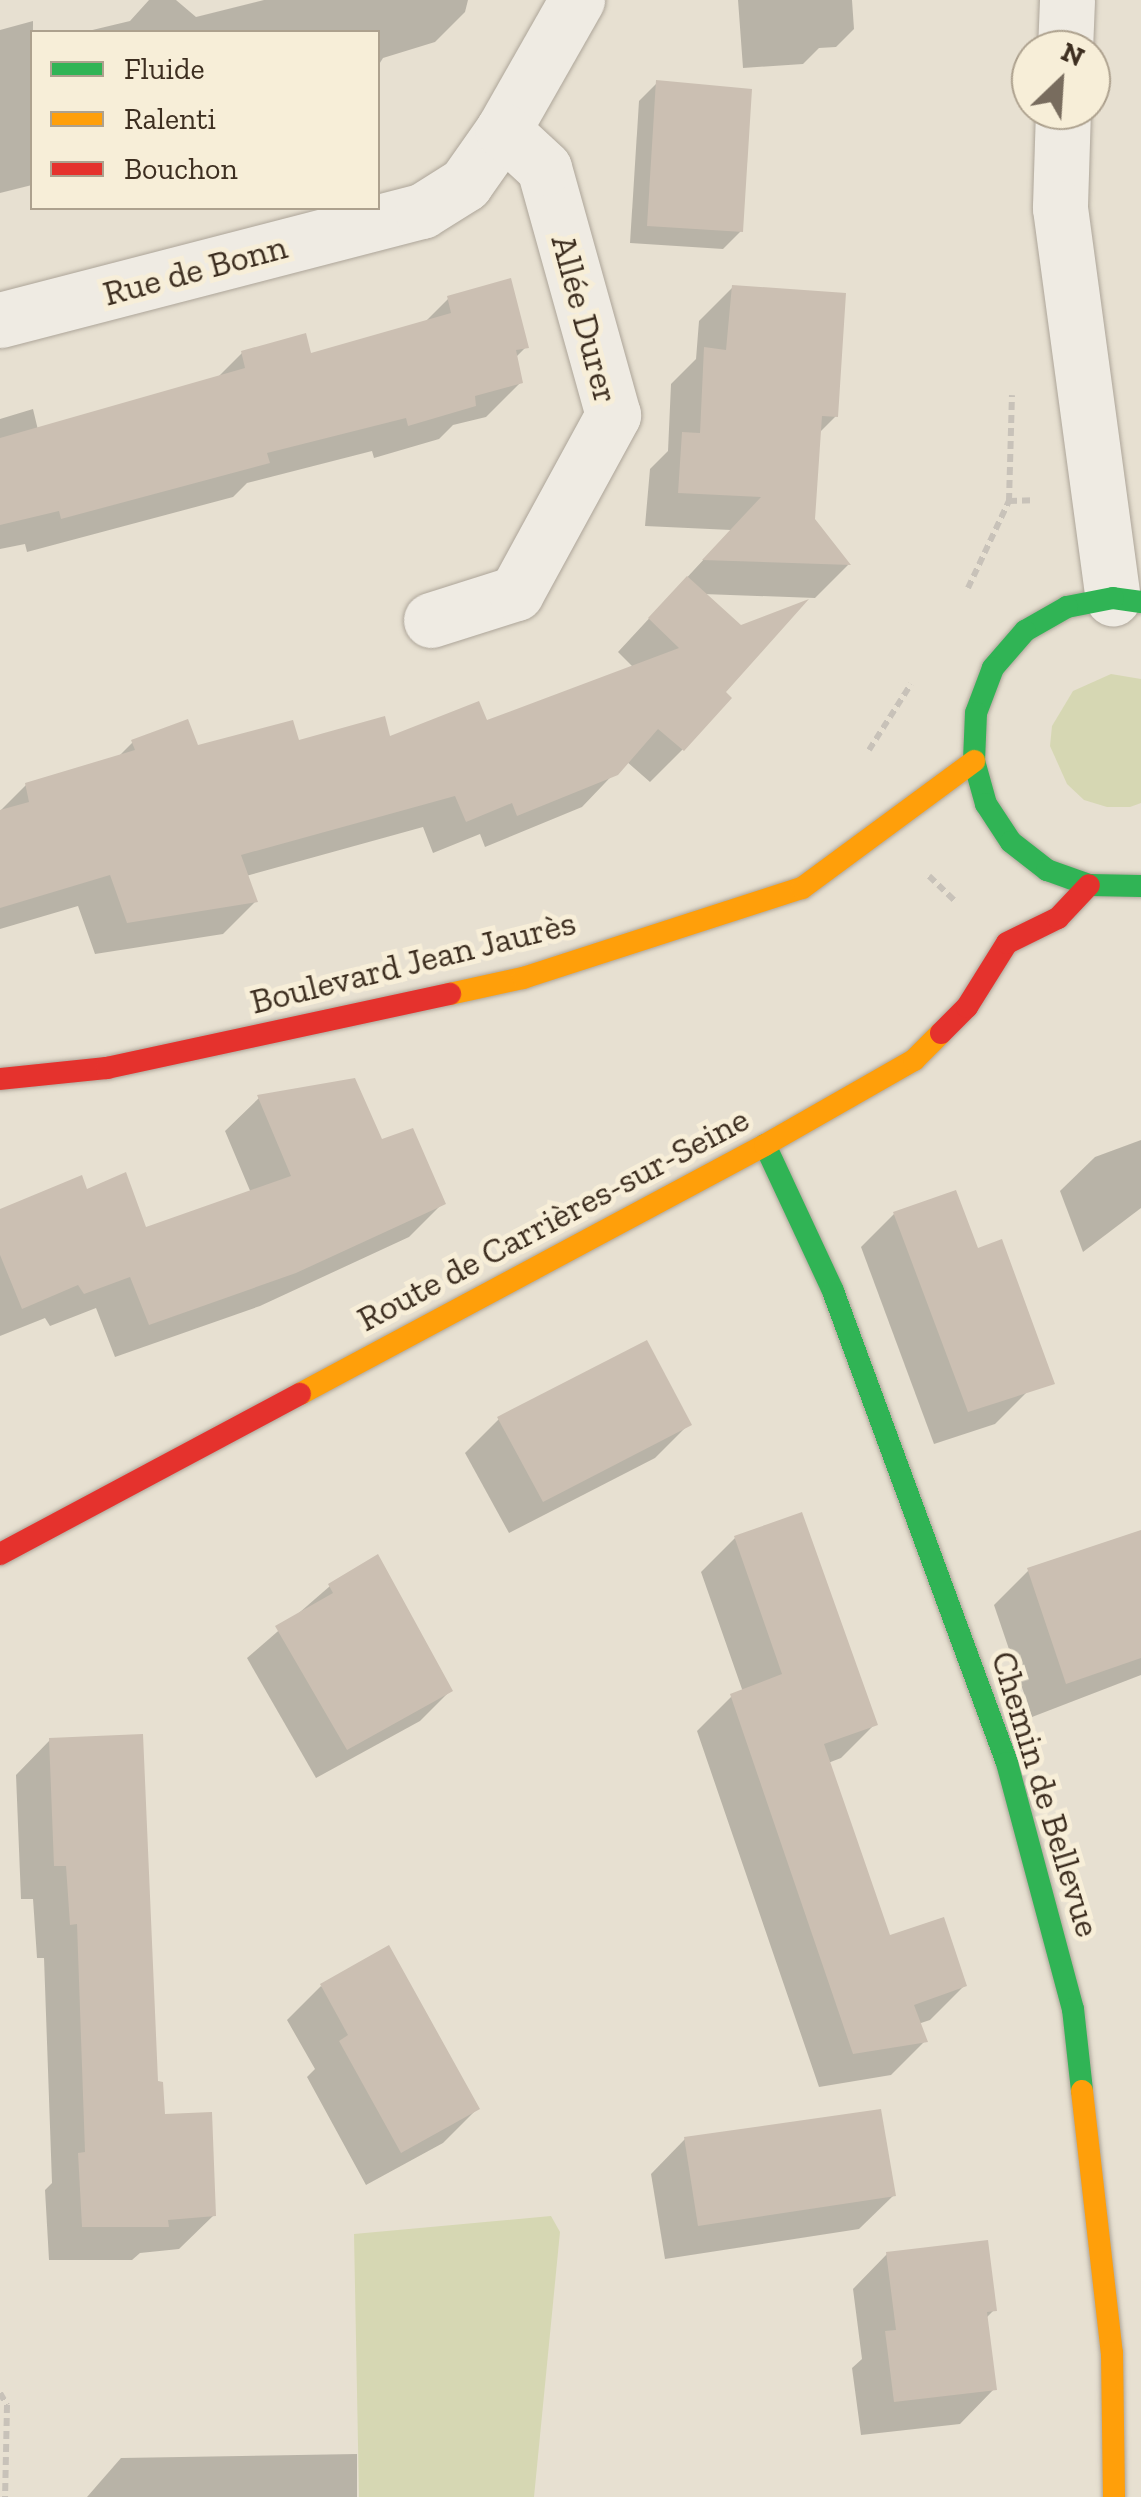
<!DOCTYPE html>
<meta charset="utf-8">
<style>
body{margin:0}
#map{position:relative;width:1141px;height:2497px;overflow:hidden;background:#e7e0d1;font-family:"Zilla Slab",serif}
div>[style]{position:absolute}
.green>*{inset:0;background:#d6d7b3}
.shadow>*{inset:0;background:#0003}
.building>*{inset:0;background:#cbbfb2}
.path>*{height:6px;margin-top:-3px;transform-origin:0;background:repeating-linear-gradient(90deg,#c8c2b9 0 8px,transparent 0 13px)}
.roads{filter:drop-shadow(0 0 2px #ada599) drop-shadow(0 0 2px #ada599)}
.street>*{height:55px;margin:-27.5px;padding:0 27.5px;transform-origin:27.5px;border-radius:27.5px;background:#efebe3}
.fast>*{height:22px;margin:-11px;padding:0 11px;transform-origin:11px;border-radius:11px;background:#30b455}
.slow>*{height:22px;margin:-11px;padding:0 11px;transform-origin:11px;border-radius:11px;background:#ff9f0a}
.jam>*{height:22px;margin:-11px;padding:0 11px;transform-origin:11px;border-radius:11px;background:#e5322d}
span{translate:-50% -50%;white-space:nowrap;text-align:center;line-height:1.15;-webkit-text-stroke:10px #f7eed8;paint-order:stroke}
.street-label{font-size:35px;color:#3d2e20}
.legend{position:absolute;left:30px;top:30px;width:350px;height:180px;box-sizing:border-box;background:#f7eed8;border:2px solid #ada18e;margin:0;padding:12px 18px;list-style:none;font-size:30px;color:#3d2e20}
.legend li{display:flex;align-items:center;gap:20px;height:50px}
.legend b{width:50px;border:2px solid #ada18e}
.north{position:absolute;left:1011px;top:30px;width:100px;height:100px;box-sizing:border-box;background:#f7eed8;border:2px solid #ada18e;border-radius:50%;rotate:25deg;font-size:28px;font-weight:700;line-height:40px;text-align:center;color:#3d2e20}
.north::after{content:'';display:block;margin:auto;width:35px;height:45px;background:#786c5e;clip-path:polygon(50% 0,100% 100%,50% 72%,0 100%)}
</style>
<div id="map">
<div class="green">
<div style="clip-path:polygon(1111px 674px,1141px 679px,1141px 803px,1130px 807px,1107px 807px,1084px 800px,1067px 784px,1050px 746px,1052px 726px,1073px 691px)"></div>
<div style="clip-path:polygon(551px 2216px,560px 2232px,534px 2497px,359px 2497px,354px 2234px)"></div>
</div>
<div class="shadow">
<div style="clip-path:polygon(149px 0,176px 0,196px 17px,264px 0,468px 0,465px 12px,435px 42px,383px 58px,378px 66px,378px 32px,84px 32px,130px 21px)"></div>
<div style="clip-path:polygon(738px 0,852px 0,854px 29px,836px 47px,819px 48px,803px 64px,743px 68px)"></div>
<div style="clip-path:polygon(33px 21px,32px 185px,0 193px,0 30px)"></div>
<div style="clip-path:polygon(657px 83px,741px 231px,723px 249px,630px 243px,639px 101px)"></div>
<div style="clip-path:polygon(733px 287px,836px 416px,819px 433px,813px 520px,848px 565px,815px 598px,703px 594px,722px 692px,683px 749px,650px 782px,626px 761px,582px 807px,485px 847px,480px 834px,433px 853px,423px 827px,246px 876px,256px 901px,223px 934px,95px 954px,78px 906px,0 929px,0 811px,26px 785px,116px 759px,133px 742px,197px 748px,389px 739px,486px 724px,634px 668px,618px 652px,731px 530px,645px 526px,650px 469px,668px 451px,671px 384px,696px 359px,699px 321px)"></div>
<div style="clip-path:polygon(449px 298px,526px 347px,515px 358px,521px 382px,486px 417px,453px 425px,439px 439px,374px 458px,372px 451px,247px 483px,233px 497px,27px 552px,25px 544px,0 549px,0 419px,33px 409px,38px 430px,215px 380px,242px 353px,309px 356px,423px 324px)"></div>
<div style="clip-path:polygon(259px 1098px,381px 1143px,443px 1203px,409px 1237px,260px 1306px,115px 1357px,96px 1308px,50px 1326px,45px 1318px,0 1336px,0 1212px,86px 1192px,145px 1231px,251px 1193px,225px 1131px)"></div>
<div style="clip-path:polygon(1141px 1140px,1141px 1208px,1083px 1252px,1060px 1191px,1095px 1157px)"></div>
<div style="clip-path:polygon(894px 1214px,977px 1251px,1028px 1391px,995px 1424px,934px 1444px,861px 1247px)"></div>
<div style="clip-path:polygon(499px 1419px,689px 1424px,655px 1458px,509px 1533px,465px 1453px)"></div>
<div style="clip-path:polygon(735px 1538px,875px 1724px,841px 1758px,828px 1763px,889px 1938px,964px 1986px,930px 2020px,918px 2024px,925px 2041px,891px 2075px,819px 2087px,697px 1731px,731px 1697px,743px 1692px,701px 1572px)"></div>
<div style="clip-path:polygon(1141px 1564px,1141px 1675px,1032px 1717px,994px 1605px,1028px 1571px)"></div>
<div style="clip-path:polygon(330px 1586px,450px 1691px,420px 1721px,316px 1778px,247px 1658px)"></div>
<div style="clip-path:polygon(50px 1740px,162px 2116px,214px 2215px,179px 2249px,140px 2253px,132px 2260px,49px 2260px,45px 2190px,52px 2183px,44px 1958px,37px 1958px,33px 1899px,21px 1899px,16px 1775px)"></div>
<div style="clip-path:polygon(321px 1986px,477px 2109px,443px 2143px,366px 2185px,307px 2077px,315px 2069px,287px 2020px)"></div>
<div style="clip-path:polygon(685px 2139px,894px 2195px,859px 2229px,665px 2259px,651px 2174px)"></div>
<div style="clip-path:polygon(887px 2254px,994px 2310px,985px 2319px,994px 2389px,960px 2424px,861px 2435px,852px 2368px,862px 2359px,853px 2289px)"></div>
<div style="clip-path:polygon(357px 2454px,357px 2497px,87px 2497px,121px 2458px)"></div>
</div>
<div class="building">
<div style="clip-path:polygon(656px 80px,752px 89px,743px 232px,647px 226px)"></div>
<div style="clip-path:polygon(511px 278px,529px 348px,516px 350px,523px 383px,475px 396px,476px 406px,408px 426px,406px 418px,267px 453px,270px 463px,61px 519px,59px 511px,0 525px,0 438px,245px 368px,241px 351px,306px 333px,311px 353px,451px 313px,447px 296px)"></div>
<div style="clip-path:polygon(732px 285px,846px 293px,838px 417px,822px 416px,815px 519px,851px 565px,702px 560px,761px 497px,678px 493px,682px 432px,700px 433px,704px 347px,726px 350px)"></div>
<div style="clip-path:polygon(687px 576px,741px 625px,809px 599px,726px 692px,732px 698px,684px 751px,658px 729px,618px 775px,517px 816px,512px 803px,466px 822px,455px 796px,241px 855px,258px 902px,127px 923px,110px 875px,0 908px,0 810px,29px 802px,25px 783px,135px 750px,131px 740px,188px 719px,198px 745px,293px 720px,299px 740px,385px 716px,390px 736px,479px 701px,487px 720px,679px 648px,648px 618px)"></div>
<div style="clip-path:polygon(355px 1078px,382px 1139px,413px 1128px,446px 1204px,296px 1273px,149px 1325px,130px 1277px,84px 1294px,78px 1285px,22px 1309px,0 1255px,0 1209px,82px 1175px,87px 1189px,126px 1172px,146px 1227px,291px 1176px,257px 1095px)"></div>
<div style="clip-path:polygon(956px 1190px,978px 1248px,1002px 1239px,1055px 1384px,968px 1412px,893px 1212px)"></div>
<div style="clip-path:polygon(647px 1340px,692px 1425px,543px 1502px,497px 1417px)"></div>
<div style="clip-path:polygon(802px 1512px,878px 1725px,824px 1744px,890px 1935px,944px 1917px,967px 1986px,914px 2005px,928px 2042px,853px 2054px,730px 1694px,782px 1674px,734px 1536px)"></div>
<div style="clip-path:polygon(1141px 1530px,1141px 1658px,1066px 1684px,1027px 1568px)"></div>
<div style="clip-path:polygon(378px 1554px,453px 1691px,347px 1750px,275px 1626px,333px 1593px,328px 1584px)"></div>
<div style="clip-path:polygon(143px 1734px,158px 2081px,163px 2082px,165px 2114px,212px 2112px,216px 2216px,168px 2220px,169px 2227px,82px 2227px,78px 2153px,85px 2152px,77px 1924px,70px 1925px,66px 1866px,54px 1866px,49px 1738px)"></div>
<div style="clip-path:polygon(389px 1945px,480px 2109px,401px 2153px,339px 2041px,348px 2035px,320px 1984px)"></div>
<div style="clip-path:polygon(881px 2109px,896px 2196px,698px 2226px,684px 2137px)"></div>
<div style="clip-path:polygon(988px 2240px,997px 2311px,987px 2312px,997px 2390px,894px 2402px,885px 2331px,896px 2330px,886px 2252px)"></div>
</div>
<div class="path">
<div style="left:1009px;top:501px;width:24px;rotate:-2deg"></div>
<div style="left:968px;top:588px;width:96px;rotate:-64.8deg"></div>
<div style="left:1009px;top:501px;width:106px;rotate:-88.4deg"></div>
<div style="left:869px;top:750px;width:78px;rotate:-57.5deg"></div>
<div style="left:929px;top:876px;width:37px;rotate:44deg"></div>
<div style="left:0;top:2393px;width:14px;rotate:60deg"></div>
<div style="left:7px;top:2405px;width:92px;rotate:91.2deg"></div>
</div>
<div class="roads">
<div class="street">
<div style="left:1065px;top:50px;width:50px;rotate:-87.7deg"></div>
<div style="left:1063px;top:110px;width:98px;rotate:91.8deg"></div>
<div style="left:1060px;top:208px;width:394px;rotate:82.3deg"></div>
<div style="left:0;top:320px;width:436px;rotate:-14.5deg"></div>
<div style="left:422px;top:211px;width:51px;rotate:-32.1deg"></div>
<div style="left:465px;top:184px;width:66px;rotate:-54.9deg"></div>
<div style="left:503px;top:130px;width:150px;rotate:-60.4deg"></div>
<div style="left:431px;top:620px;width:89px;rotate:-17.6deg"></div>
<div style="left:516px;top:593px;width:203px;rotate:-61.4deg"></div>
<div style="left:613px;top:415px;width:256px;rotate:-105.6deg"></div>
<div style="left:544px;top:168px;width:56px;rotate:-137.2deg"></div>
</div>
<div class="fast">
<div style="left:1141px;top:602px;width:28px;rotate:-172deg"></div>
<div style="left:1113px;top:598px;width:47px;rotate:168.9deg"></div>
<div style="left:1067px;top:607px;width:48px;rotate:150.3deg"></div>
<div style="left:1025px;top:631px;width:49px;rotate:130.9deg"></div>
<div style="left:993px;top:668px;width:48px;rotate:110.7deg"></div>
<div style="left:976px;top:713px;width:48px;rotate:92.4deg"></div>
<div style="left:974px;top:761px;width:45px;rotate:74.4deg"></div>
<div style="left:986px;top:804px;width:45px;rotate:56.7deg"></div>
<div style="left:1011px;top:842px;width:46px;rotate:37.9deg"></div>
<div style="left:1047px;top:870px;width:45px;rotate:19.7deg"></div>
<div style="left:1089px;top:885px;width:52px;rotate:1.1deg"></div>
<div style="left:765px;top:1145px;width:161px;rotate:65deg"></div>
<div style="left:833px;top:1291px;width:503px;rotate:69.76deg"></div>
<div style="left:1007px;top:1763px;width:255px;rotate:75deg"></div>
<div style="left:1073px;top:2009px;width:82px;rotate:83.7deg"></div>
</div>
<div class="slow">
<div style="left:450px;top:994px;width:75px;rotate:-12.4deg"></div>
<div style="left:523px;top:978px;width:293px;rotate:-17.9deg"></div>
<div style="left:802px;top:888px;width:214px;rotate:-36.4deg"></div>
<div style="left:300px;top:1394px;width:527px;rotate:-28.17deg"></div>
<div style="left:765px;top:1145px;width:172px;rotate:-29.7deg"></div>
<div style="left:914px;top:1060px;width:38px;rotate:-45deg"></div>
<div style="left:1082px;top:2091px;width:264px;rotate:83.5deg"></div>
<div style="left:1112px;top:2353px;width:144px;rotate:89.2deg"></div>
</div>
<div class="jam">
<div style="left:941px;top:1033px;width:37px;rotate:-45deg"></div>
<div style="left:967px;top:1007px;width:75px;rotate:-58deg"></div>
<div style="left:1007px;top:943px;width:57px;rotate:-26.1deg"></div>
<div style="left:1058px;top:918px;width:45px;rotate:-46.8deg"></div>
<div style="left:0;top:1079px;width:108px;rotate:-5.9deg"></div>
<div style="left:107px;top:1068px;width:351px;rotate:-12.2deg"></div>
<div style="left:0;top:1554px;width:340px;rotate:-28.1deg"></div>
</div>
</div>
<div class="street-label">
<span style="left:195px;top:270px;rotate:-15deg">Rue de Bonn</span>
<span style="left:585px;top:319px;rotate:75deg">Allée Durer</span>
<span style="left:413px;top:962px;rotate:-14deg">Boulevard Jean Jaurès</span>
<span style="left:553px;top:1219px;rotate:-28deg">Route de Carrières-sur-Seine</span>
<span style="left:1046px;top:1794px;rotate:73deg">Chemin de Bellevue</span>
</div>
<ul class="legend">
<li><b style="height:12px;background:#30b455"></b>Fluide</li>
<li><b style="height:12px;background:#ff9f0a"></b>Ralenti</li>
<li><b style="height:12px;background:#e5322d"></b>Bouchon</li>
</ul>
<div class="north">N</div>
</div>
